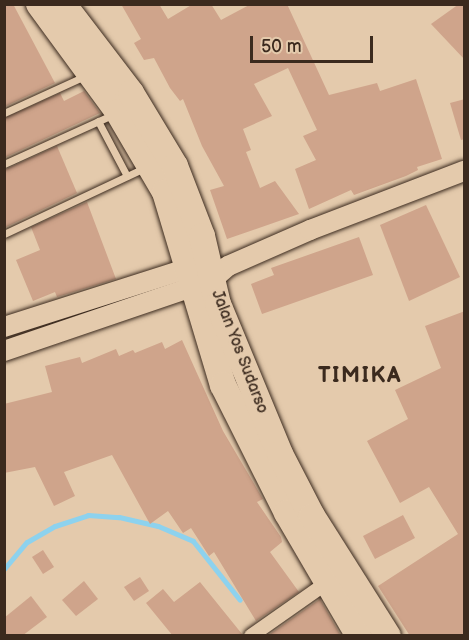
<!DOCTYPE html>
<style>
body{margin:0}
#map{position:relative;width:469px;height:640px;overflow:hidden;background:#e4caac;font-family:"Balsamiq Sans",sans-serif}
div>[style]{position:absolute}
.stream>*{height:5px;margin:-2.5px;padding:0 2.5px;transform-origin:2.5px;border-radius:2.5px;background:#8dd2ee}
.building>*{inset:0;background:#cfa48b}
.roads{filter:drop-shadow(0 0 2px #3b2a1e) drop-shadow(0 0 2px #3b2a1e)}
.lane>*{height:7px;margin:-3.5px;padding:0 3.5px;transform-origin:3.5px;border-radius:3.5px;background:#e4caac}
.street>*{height:14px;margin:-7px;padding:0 7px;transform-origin:7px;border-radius:7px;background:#e4caac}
.secondary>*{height:20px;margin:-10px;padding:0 10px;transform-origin:10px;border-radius:10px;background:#e4caac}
.highway>*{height:26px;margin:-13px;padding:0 13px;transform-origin:13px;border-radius:13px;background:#e4caac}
span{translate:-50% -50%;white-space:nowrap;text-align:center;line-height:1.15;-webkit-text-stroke:4.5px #e4caac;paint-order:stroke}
.street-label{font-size:16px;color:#3b2a1e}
.district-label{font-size:22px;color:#3b2a1e;font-weight:700;letter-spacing:1.5px}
.frame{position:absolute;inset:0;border:6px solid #3b2a1e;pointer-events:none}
.scale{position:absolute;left:250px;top:36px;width:123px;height:27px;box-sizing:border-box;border:3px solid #3b2a1e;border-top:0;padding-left:8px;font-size:18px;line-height:21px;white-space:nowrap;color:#3b2a1e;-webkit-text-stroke:4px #e4caac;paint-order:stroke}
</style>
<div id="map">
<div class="stream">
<div style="left:4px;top:569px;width:35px;rotate:-50deg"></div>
<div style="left:27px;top:542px;width:32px;rotate:-30deg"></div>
<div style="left:55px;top:526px;width:35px;rotate:-18deg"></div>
<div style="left:88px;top:515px;width:31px;rotate:4deg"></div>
<div style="left:119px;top:517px;width:40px;rotate:13deg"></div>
<div style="left:158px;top:526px;width:38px;rotate:23deg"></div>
<div style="left:193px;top:541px;width:75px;rotate:51.5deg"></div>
</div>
<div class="building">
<div style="clip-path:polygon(4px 4px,13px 4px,55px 83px,4px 107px)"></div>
<div style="clip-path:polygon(121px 4px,159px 4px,168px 19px,193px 4px,211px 4px,221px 20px,251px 4px,287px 4px,329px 95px,377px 83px,380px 91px,416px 79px,442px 159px,417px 167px,418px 170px,406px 176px,354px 195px,351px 190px,309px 209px,295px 169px,316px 160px,303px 136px,317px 130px,288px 68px,254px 84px,272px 116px,243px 129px,251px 150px,246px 152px,260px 188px,275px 181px,299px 214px,227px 239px,210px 190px,224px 186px,202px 146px,183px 99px,180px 101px,170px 88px,154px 58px,144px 60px,134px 43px,141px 39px)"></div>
<div style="clip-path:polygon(459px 4px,465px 4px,465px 60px,431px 24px)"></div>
<div style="clip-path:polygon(84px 91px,100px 113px,4px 158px,4px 118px,60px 93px,64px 101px)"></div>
<div style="clip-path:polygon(465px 99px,465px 139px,461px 140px,450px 103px)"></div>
<div style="clip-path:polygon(57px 146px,77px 193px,4px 228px,4px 170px)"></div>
<div style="clip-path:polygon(87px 202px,116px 279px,57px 297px,55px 292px,33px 301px,16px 260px,40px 250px,31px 227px)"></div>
<div style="clip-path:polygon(426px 205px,460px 277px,409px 301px,380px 225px)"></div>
<div style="clip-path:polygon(359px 237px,373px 275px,262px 314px,251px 284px,274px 275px,271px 268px)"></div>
<div style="clip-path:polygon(465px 311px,465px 636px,410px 636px,378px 586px,458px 534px,429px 487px,400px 503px,367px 441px,408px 419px,395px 390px,441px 368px,425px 326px)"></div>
<div style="clip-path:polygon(182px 340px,223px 431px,263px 499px,257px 502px,281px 537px,282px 542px,270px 552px,299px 592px,256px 621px,214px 552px,209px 556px,191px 528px,183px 533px,168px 511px,150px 524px,112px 455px,64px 472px,75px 496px,54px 506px,35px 467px,4px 473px,4px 404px,52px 392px,45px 366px,80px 357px,82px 363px,116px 349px,119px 356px,133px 350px,135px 353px,162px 342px,165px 349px)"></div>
<div style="clip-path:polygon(403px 515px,415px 538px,375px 559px,363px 536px)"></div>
<div style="clip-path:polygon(43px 550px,54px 567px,43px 574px,32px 557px)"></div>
<div style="clip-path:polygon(140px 577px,149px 591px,134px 601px,124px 587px)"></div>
<div style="clip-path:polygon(84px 581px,98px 599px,76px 616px,62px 600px)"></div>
<div style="clip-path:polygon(200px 582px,242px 634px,242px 636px,173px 636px,146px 603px,163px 589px,174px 602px)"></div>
<div style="clip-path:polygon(31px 596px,47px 617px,22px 636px,4px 636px,4px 618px)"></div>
<div style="clip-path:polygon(320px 599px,341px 636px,267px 636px)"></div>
</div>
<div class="roads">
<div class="lane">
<div style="left:4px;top:113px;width:91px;rotate:-24.6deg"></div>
<div style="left:98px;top:121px;width:62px;rotate:62.2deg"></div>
<div style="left:4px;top:164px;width:121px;rotate:-24.4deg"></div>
<div style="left:4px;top:234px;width:155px;rotate:-25.2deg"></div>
</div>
<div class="street">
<div style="left:251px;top:636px;width:90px;rotate:-35.1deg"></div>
</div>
<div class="secondary">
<div style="left:4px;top:327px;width:208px;rotate:-17.7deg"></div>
<div style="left:4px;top:351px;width:220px;rotate:-18.8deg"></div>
<div style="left:212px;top:280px;width:21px;rotate:-41deg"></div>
<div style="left:228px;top:266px;width:90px;rotate:-23.7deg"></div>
<div style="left:310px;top:230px;width:165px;rotate:-21deg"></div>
</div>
<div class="highway">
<div style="left:39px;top:4px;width:134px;rotate:53.8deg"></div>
<div style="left:118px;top:112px;width:93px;rotate:59.6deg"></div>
<div style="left:165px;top:192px;width:202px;rotate:73.3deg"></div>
<div style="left:223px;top:385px;width:143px;rotate:63.4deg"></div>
<div style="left:287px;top:513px;width:143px;rotate:59.7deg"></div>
<div style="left:63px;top:4px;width:112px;rotate:52.6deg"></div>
<div style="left:131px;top:93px;width:85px;rotate:58.9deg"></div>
<div style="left:175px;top:166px;width:75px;rotate:68.9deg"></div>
<div style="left:202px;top:236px;width:70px;rotate:76.8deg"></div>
<div style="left:218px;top:304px;width:162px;rotate:67.5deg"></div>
<div style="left:280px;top:454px;width:70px;rotate:62.7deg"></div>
<div style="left:312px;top:516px;width:142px;rotate:57.7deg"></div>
</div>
</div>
<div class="street-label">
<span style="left:239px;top:352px;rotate:69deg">Jalan Yos Sudarso</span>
</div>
<div class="district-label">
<span style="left:360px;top:376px">TIMIKA</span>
</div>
<div class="frame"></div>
<div class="scale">50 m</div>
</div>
